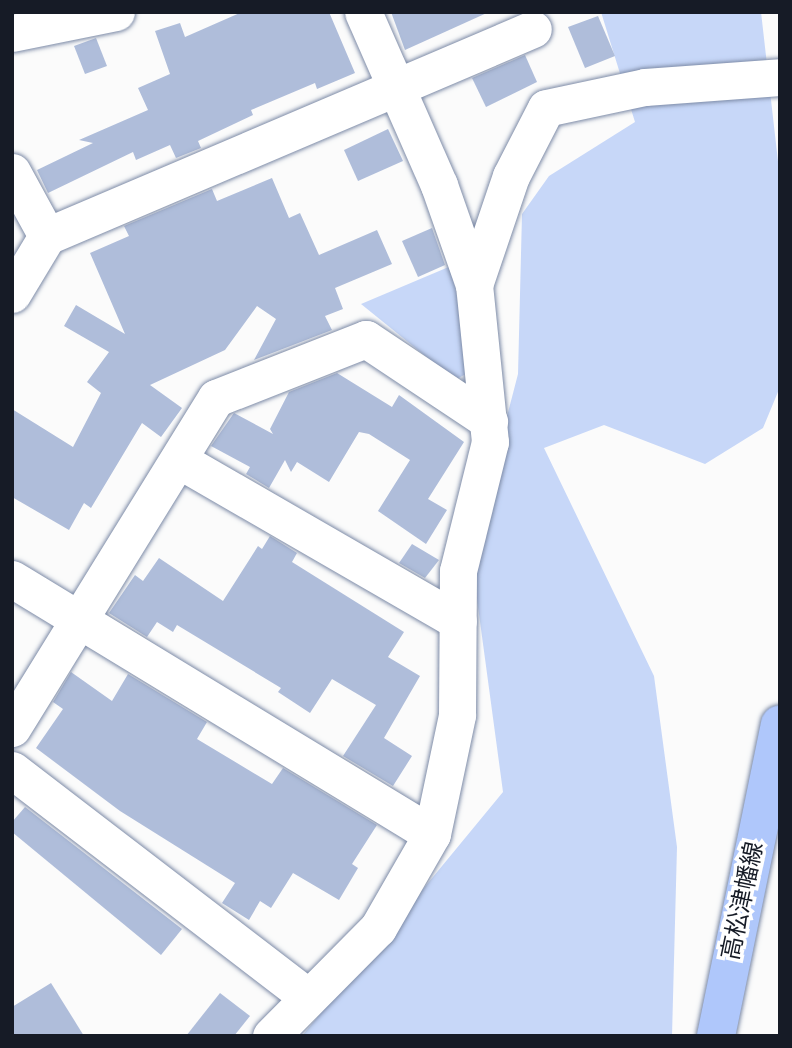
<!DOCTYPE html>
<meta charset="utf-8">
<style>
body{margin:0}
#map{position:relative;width:792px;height:1048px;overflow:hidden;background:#fbfbfb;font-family:"Work Sans","Noto Sans JP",sans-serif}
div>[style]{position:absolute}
.green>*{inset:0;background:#c7d7f8}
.building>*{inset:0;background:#afbdda}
.roads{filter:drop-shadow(0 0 2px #7d8ba7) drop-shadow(0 0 2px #7d8ba7)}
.street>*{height:37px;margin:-18.5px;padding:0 18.5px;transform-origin:18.5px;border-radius:18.5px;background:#fff}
.primary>*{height:38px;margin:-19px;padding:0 19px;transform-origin:19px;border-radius:19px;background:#afc7fb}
span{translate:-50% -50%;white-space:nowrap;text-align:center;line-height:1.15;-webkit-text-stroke:7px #fff;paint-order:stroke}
.street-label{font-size:24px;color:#161b26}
.frame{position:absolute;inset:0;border:14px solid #161b26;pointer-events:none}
</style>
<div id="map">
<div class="green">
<div style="clip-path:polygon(601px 12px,761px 12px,780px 179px,780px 387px,763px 428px,705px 464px,604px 425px,544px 448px,654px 676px,677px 847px,672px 1036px,302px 1036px,503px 792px,471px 555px,518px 374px,522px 214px,549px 176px,635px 122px)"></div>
<div style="clip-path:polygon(451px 266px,471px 371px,455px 380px,361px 304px)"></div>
</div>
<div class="building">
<div style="clip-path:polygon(242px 12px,329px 12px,355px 73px,317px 89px,315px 83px,251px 110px,253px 115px,198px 141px,201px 148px,176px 158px,170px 145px,136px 160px,133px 152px,48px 193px,37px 170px,93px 143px,79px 140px,148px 110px,138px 88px,170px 74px,155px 31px,180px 23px,185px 37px)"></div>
<div style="clip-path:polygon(391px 12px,489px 12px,405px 50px)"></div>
<div style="clip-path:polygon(598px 16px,615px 56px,585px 68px,568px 27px)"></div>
<div style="clip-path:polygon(96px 38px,107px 66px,85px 74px,74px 46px)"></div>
<div style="clip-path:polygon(525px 55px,537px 82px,486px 107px,472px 78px)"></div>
<div style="clip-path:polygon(388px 129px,403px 161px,358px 181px,344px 150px)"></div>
<div style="clip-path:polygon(272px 178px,289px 218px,300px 213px,319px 255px,377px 230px,392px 264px,335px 288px,343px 309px,325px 316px,332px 330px,254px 360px,276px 319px,257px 306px,225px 350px,150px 385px,182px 408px,161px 437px,142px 423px,91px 508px,84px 503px,69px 530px,12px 497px,12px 409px,73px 447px,101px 393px,87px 382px,109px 352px,64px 326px,76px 305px,125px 334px,90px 253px,129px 236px,124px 226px,212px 189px,217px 201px)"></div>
<div style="clip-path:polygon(432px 228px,445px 265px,418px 277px,402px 241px)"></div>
<div style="clip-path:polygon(337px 373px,392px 407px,399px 395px,464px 442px,428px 499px,447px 510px,426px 544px,378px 511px,410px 460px,369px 434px,359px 432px,329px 482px,297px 462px,291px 472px,285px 460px,269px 488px,246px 474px,250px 467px,211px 446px,234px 413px,273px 434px,270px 429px,289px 392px)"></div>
<div style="clip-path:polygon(270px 536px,297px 553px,292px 562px,404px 632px,388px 657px,420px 676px,384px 738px,412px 756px,393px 786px,343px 756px,376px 705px,332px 679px,310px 713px,278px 692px,281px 688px,177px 625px,173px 632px,157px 622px,147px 637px,109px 613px,135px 575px,143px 581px,159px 558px,223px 601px,258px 546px,262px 549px)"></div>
<div style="clip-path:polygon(412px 544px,439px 560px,425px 578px,399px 563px)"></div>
<div style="clip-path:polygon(71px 672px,112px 701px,128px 674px,207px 722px,197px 739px,272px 784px,283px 768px,377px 825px,352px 864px,358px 868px,339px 900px,293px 873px,271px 908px,260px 901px,249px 920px,222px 903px,235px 883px,120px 811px,36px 748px,63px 709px,53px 702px)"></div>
<div style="clip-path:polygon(25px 807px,182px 929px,161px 955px,12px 832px,12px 822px)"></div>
<div style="clip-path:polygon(51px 983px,84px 1036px,12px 1036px,12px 1007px)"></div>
<div style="clip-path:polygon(220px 993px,250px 1016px,234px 1036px,186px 1036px)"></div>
</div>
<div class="roads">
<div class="street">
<div style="left:363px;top:12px;width:189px;rotate:66.3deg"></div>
<div style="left:439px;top:185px;width:106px;rotate:70.7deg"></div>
<div style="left:12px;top:33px;width:106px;rotate:-11.4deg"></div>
<div style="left:12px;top:172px;width:73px;rotate:61.3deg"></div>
<div style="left:47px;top:236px;width:528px;rotate:-23.07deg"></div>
<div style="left:12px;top:294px;width:68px;rotate:-58.9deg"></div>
<div style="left:179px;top:460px;width:322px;rotate:30deg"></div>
<div style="left:12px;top:579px;width:491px;rotate:31.3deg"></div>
<div style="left:12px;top:728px;width:388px;rotate:-58.3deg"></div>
<div style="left:216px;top:398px;width:161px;rotate:-21.5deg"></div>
<div style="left:366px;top:339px;width:148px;rotate:33.7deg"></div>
<div style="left:12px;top:770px;width:372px;rotate:37.5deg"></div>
<div style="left:271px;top:1036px;width:152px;rotate:-45.3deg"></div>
<div style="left:378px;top:928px;width:108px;rotate:-60.1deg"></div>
<div style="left:432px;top:834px;width:122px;rotate:-78.1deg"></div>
<div style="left:457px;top:715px;width:144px;rotate:-89.6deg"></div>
<div style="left:458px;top:571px;width:133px;rotate:-76.1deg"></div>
<div style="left:490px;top:442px;width:158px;rotate:-95.8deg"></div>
<div style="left:474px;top:285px;width:115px;rotate:-71.3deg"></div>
<div style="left:511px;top:176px;width:76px;rotate:-62.8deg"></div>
<div style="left:546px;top:108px;width:101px;rotate:-12deg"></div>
<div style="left:645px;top:87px;width:135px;rotate:-4.2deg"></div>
</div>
<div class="primary">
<div style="left:716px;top:1036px;width:318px;rotate:-78.4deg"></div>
</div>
</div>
<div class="street-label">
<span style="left:743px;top:901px;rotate:-78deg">高松津幡線</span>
</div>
<div class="frame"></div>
</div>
